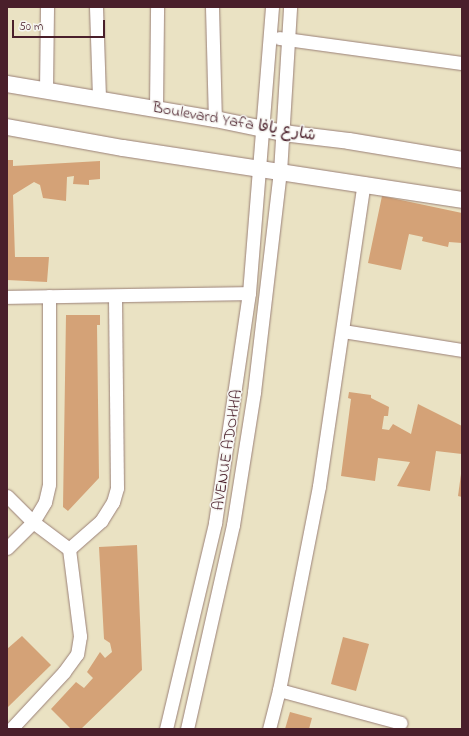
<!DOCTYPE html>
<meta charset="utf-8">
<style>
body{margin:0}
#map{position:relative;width:469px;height:736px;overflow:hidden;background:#eae2c3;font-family:"Indie Flower","Playpen Sans Arabic",sans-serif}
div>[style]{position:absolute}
.building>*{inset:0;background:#d4a277}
.roads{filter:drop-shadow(0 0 1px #9a8077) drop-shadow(0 0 1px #9a8077)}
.minor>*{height:13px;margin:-6.5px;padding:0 6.5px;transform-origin:6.5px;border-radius:6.5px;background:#fff}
.tertiary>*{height:16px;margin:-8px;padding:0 8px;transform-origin:8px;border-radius:8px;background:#fff}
span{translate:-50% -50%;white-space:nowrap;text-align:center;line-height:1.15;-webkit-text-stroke:3px #f6f6f2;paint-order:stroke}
.street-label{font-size:16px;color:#4a1f2b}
.frame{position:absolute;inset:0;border:8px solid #4a1f2b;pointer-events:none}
.scale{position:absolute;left:12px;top:20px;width:93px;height:18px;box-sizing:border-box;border:2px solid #4a1f2b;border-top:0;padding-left:5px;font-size:12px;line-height:14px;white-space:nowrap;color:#4a1f2b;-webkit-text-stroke:3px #f6f6f2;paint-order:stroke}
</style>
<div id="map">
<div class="building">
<div style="clip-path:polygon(7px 160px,13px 160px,13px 166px,100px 161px,100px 179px,89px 180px,89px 185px,73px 184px,74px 176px,67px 177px,66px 201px,43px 198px,40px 185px,34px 182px,13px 195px,15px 257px,49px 257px,47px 282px,7px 280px)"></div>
<div style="clip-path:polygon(382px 196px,462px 213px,462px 243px,449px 242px,448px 247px,422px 241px,423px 237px,409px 234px,401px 270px,368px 263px)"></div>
<div style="clip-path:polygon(66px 315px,100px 315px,100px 325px,97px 325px,99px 478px,68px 511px,63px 507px)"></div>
<div style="clip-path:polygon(349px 392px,371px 395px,371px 398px,389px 407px,388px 416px,384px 416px,382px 429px,389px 430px,393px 424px,411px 434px,418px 404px,462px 426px,462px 454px,436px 451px,430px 491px,397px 486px,410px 462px,378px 458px,375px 481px,341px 476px,351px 399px,348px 398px)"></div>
<div style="clip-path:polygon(461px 474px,462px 474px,462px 497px,458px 496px)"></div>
<div style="clip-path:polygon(137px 545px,142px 670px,81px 729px,71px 729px,51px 709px,76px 682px,84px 688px,93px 678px,87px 672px,100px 652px,105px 658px,112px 652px,110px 643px,104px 639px,99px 547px)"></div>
<div style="clip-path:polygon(22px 636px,51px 665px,7px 708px,7px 649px)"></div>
<div style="clip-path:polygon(343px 637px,369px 644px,356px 691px,331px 684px)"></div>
<div style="clip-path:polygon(290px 712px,312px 718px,309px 729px,285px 729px)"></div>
</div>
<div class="roads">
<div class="minor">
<div style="left:96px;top:7px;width:92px;rotate:88.1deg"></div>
<div style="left:212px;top:7px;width:112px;rotate:88.5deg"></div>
<div style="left:279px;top:38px;width:185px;rotate:7.8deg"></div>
<div style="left:46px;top:90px;width:83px;rotate:-89.3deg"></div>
<div style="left:156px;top:109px;width:102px;rotate:-89.4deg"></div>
<div style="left:7px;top:297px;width:242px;rotate:-0.9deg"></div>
<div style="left:343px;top:331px;width:121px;rotate:9.1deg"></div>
<div style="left:7px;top:496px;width:37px;rotate:45deg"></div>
<div style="left:33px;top:522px;width:45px;rotate:36.9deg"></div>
<div style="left:69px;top:549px;width:88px;rotate:82.8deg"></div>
<div style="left:80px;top:636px;width:18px;rotate:99deg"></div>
<div style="left:77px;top:654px;width:22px;rotate:126deg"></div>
<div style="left:64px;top:672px;width:78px;rotate:132.9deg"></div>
<div style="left:7px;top:548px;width:37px;rotate:-45deg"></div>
<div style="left:33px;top:522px;width:23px;rotate:-59deg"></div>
<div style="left:45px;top:502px;width:18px;rotate:-77deg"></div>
<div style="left:49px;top:484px;width:188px;rotate:-90deg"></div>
<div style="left:69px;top:549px;width:43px;rotate:-41.2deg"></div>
<div style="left:101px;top:521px;width:22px;rotate:-58deg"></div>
<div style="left:113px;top:502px;width:15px;rotate:-74deg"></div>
<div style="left:117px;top:488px;width:192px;rotate:-90.6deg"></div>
<div style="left:279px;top:690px;width:126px;rotate:15.1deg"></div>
<div style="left:166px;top:729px;width:212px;rotate:-76.6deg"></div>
<div style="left:215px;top:523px;width:232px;rotate:-81.6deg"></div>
<div style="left:249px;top:293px;width:287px;rotate:-85.4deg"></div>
<div style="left:187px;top:729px;width:209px;rotate:-77.3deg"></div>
<div style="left:233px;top:525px;width:135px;rotate:-81deg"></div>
<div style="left:254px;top:392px;width:222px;rotate:-83.3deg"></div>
<div style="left:280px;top:172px;width:165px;rotate:-86.5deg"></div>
<div style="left:269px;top:729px;width:40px;rotate:-75.6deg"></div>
<div style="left:279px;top:690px;width:208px;rotate:-78.9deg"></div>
<div style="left:319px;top:486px;width:306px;rotate:-81.6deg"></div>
</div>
<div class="tertiary">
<div style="left:7px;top:84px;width:211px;rotate:9.6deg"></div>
<div style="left:215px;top:119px;width:69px;rotate:11.6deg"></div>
<div style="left:283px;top:133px;width:66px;rotate:6.9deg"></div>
<div style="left:349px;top:141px;width:115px;rotate:9.5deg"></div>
<div style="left:7px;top:127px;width:118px;rotate:10.3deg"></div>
<div style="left:123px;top:148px;width:343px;rotate:8.7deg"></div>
</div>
</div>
<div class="street-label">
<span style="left:234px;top:122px;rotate:10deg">Boulevard Yafa شارع يافا</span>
<span style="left:228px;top:450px;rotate:-81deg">AVENUE ADOHHA</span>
</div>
<div class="frame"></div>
<div class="scale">50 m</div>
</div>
